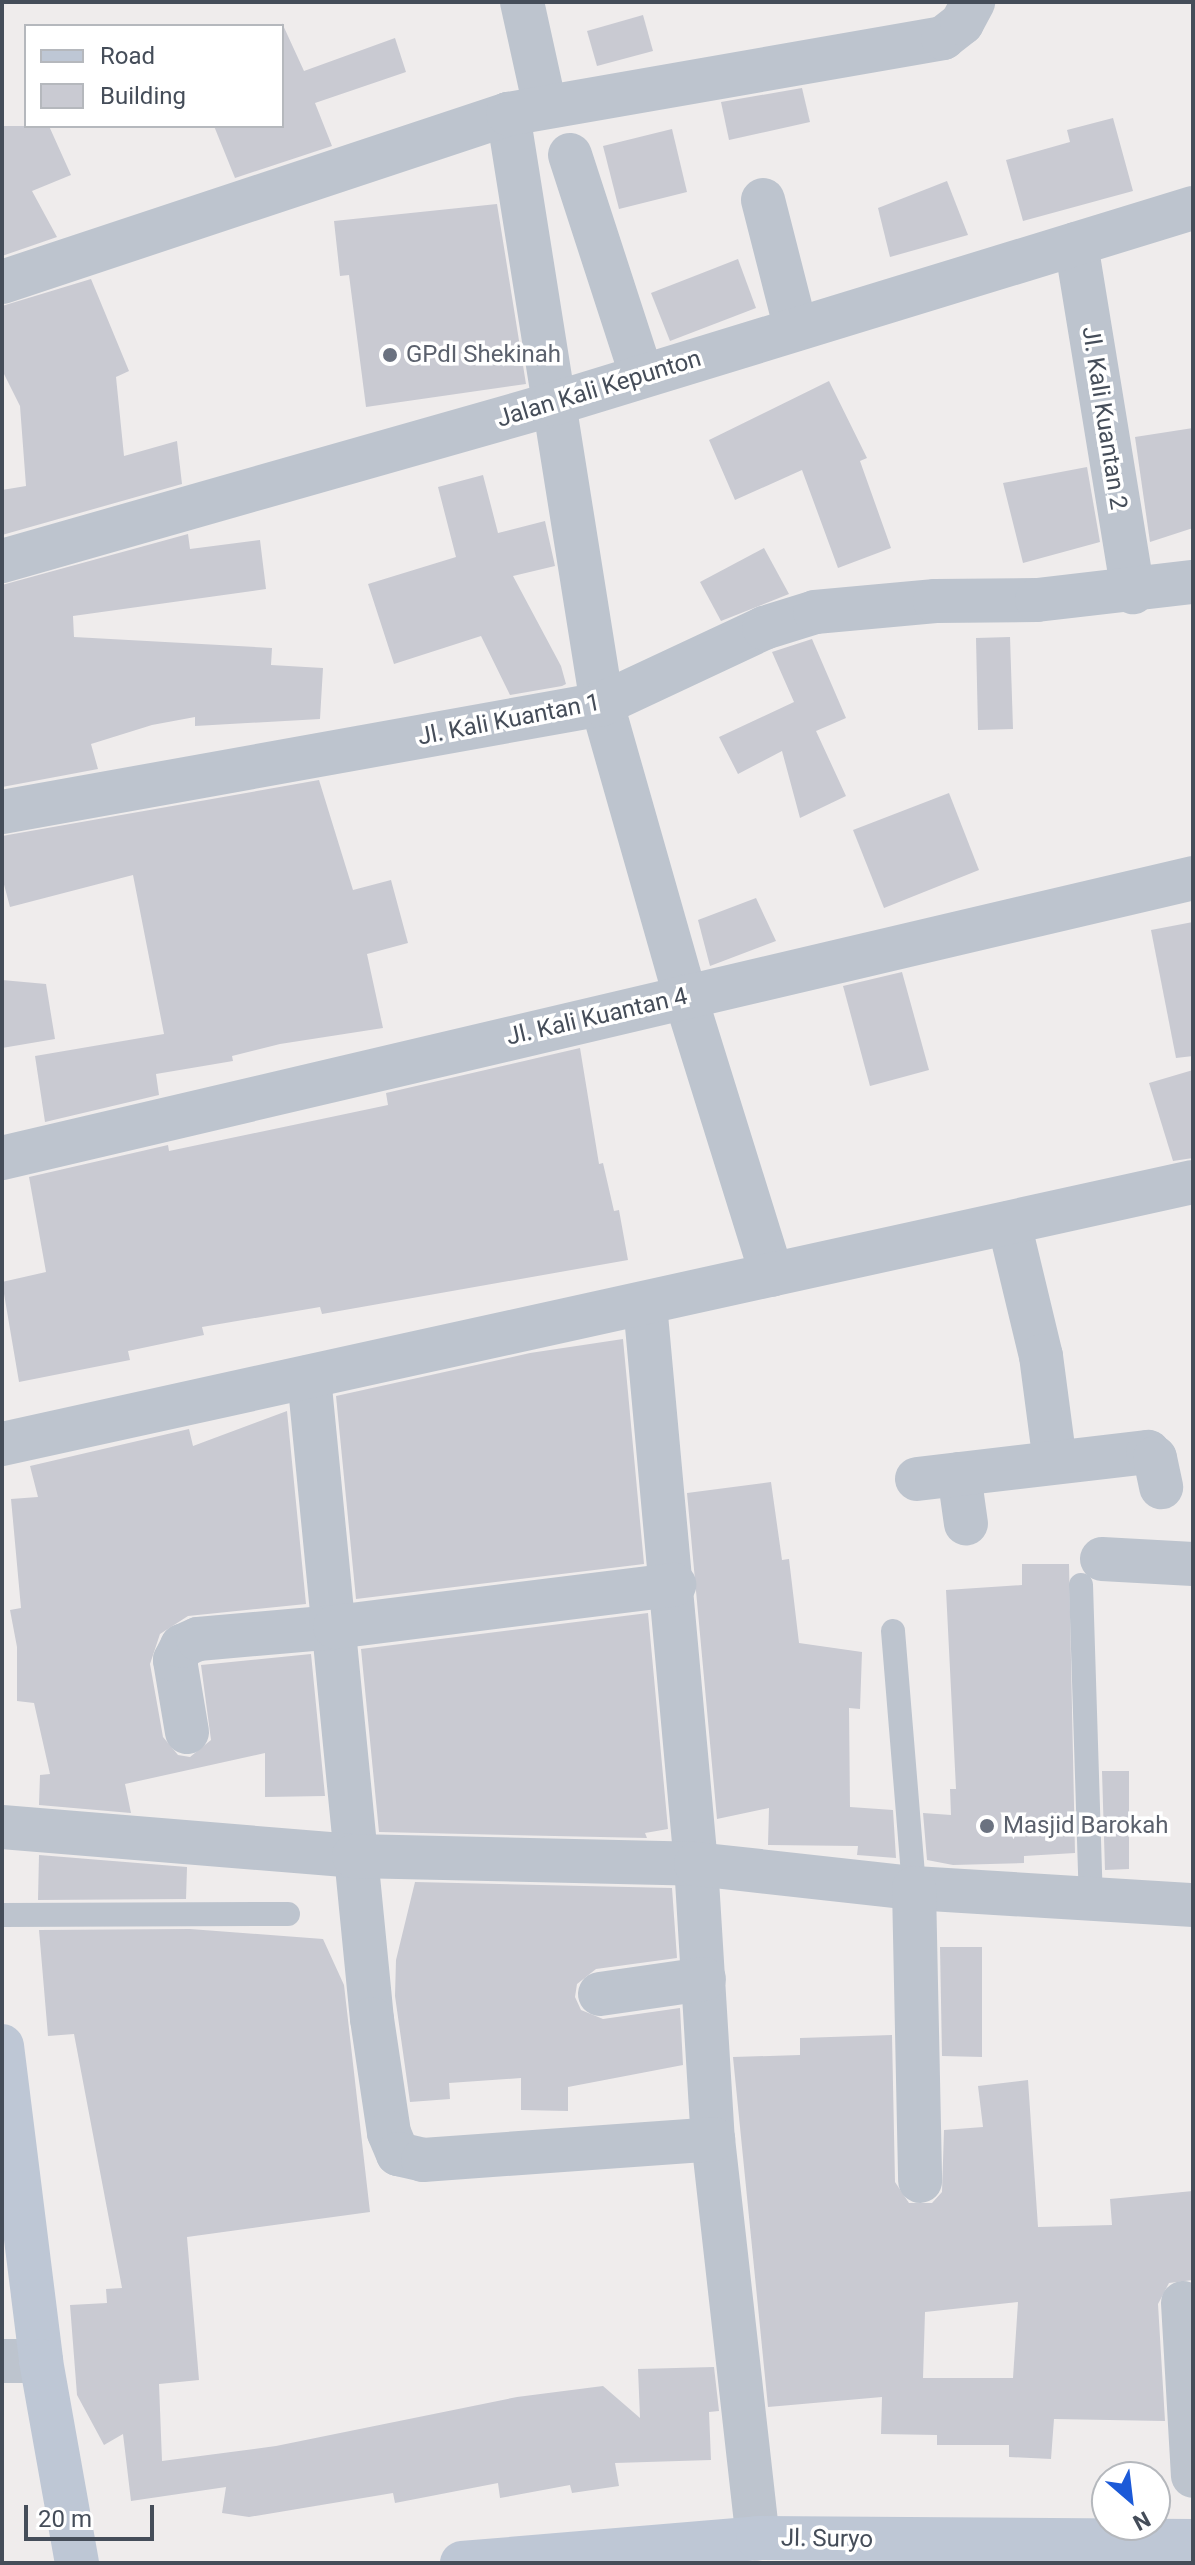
<!DOCTYPE html>
<style>
body{margin:0}
#map{position:relative;width:1195px;height:2565px;overflow:hidden;background:#efecec;font-family:Roboto,sans-serif}
div>[style]{position:absolute}
.building>*{inset:0;background:#c9cad2}
.lane>*{height:24px;margin:-12px;padding:0 12px;transform-origin:12px;border-radius:12px;background:#bdc4ce}
.street>*{height:44px;margin:-22px;padding:0 22px;transform-origin:22px;border-radius:22px;background:#bdc4ce}
.secondary>*{height:44px;margin:-22px;padding:0 22px;transform-origin:22px;border-radius:22px;background:#bec7d5}
.dots>*{width:22px;height:22px;translate:-50% -50%;box-sizing:border-box;border:4px solid #fff;border-radius:50%}
span{translate:-50% -50%;white-space:nowrap;text-align:center;line-height:1.15;-webkit-text-stroke:7px #fff;paint-order:stroke}
.worship-label{font-size:24px;color:#5b616d}
.left{translate:0 -50%;text-align:left}
.street-label{font-size:24px;color:#454d59}
.frame{position:absolute;inset:0;border:4px solid #454d59;pointer-events:none}
.legend{position:absolute;left:24px;top:24px;width:260px;height:104px;box-sizing:border-box;background:#fff;border:2px solid #b5b8bd;margin:0;padding:10px 14px;list-style:none;font-size:24px;color:#454d59}
.legend li{display:flex;align-items:center;gap:16px;height:40px}
.legend b{width:40px;border:2px solid #b5b8bd}
.north{position:absolute;left:1091px;top:2461px;width:80px;height:80px;box-sizing:border-box;background:#fff;border:2px solid #b5b8bd;border-radius:50%;rotate:152deg;font-size:22px;font-weight:700;line-height:32px;text-align:center;color:#454d59}
.north::after{content:'';display:block;margin:auto;width:28px;height:36px;background:#1c5ad8;clip-path:polygon(50% 0,100% 100%,50% 72%,0 100%)}
.scale{position:absolute;left:24px;top:2505px;width:130px;height:36px;box-sizing:border-box;border:4px solid #454d59;border-top:0;padding-left:10px;font-size:24px;line-height:28px;white-space:nowrap;color:#454d59;-webkit-text-stroke:6px #fff;paint-order:stroke}
</style>
<div id="map">
<div class="building">
<div style="clip-path:polygon(643px 15px,653px 51px,597px 66px,587px 31px)"></div>
<div style="clip-path:polygon(282px 23px,304px 71px,395px 38px,406px 72px,315px 103px,332px 146px,235px 178px,214px 126px,282px 126px)"></div>
<div style="clip-path:polygon(802px 88px,810px 122px,729px 140px,721px 102px)"></div>
<div style="clip-path:polygon(1113px 118px,1133px 191px,1023px 221px,1006px 160px,1070px 142px,1067px 130px)"></div>
<div style="clip-path:polygon(2px 126px,49px 126px,71px 175px,32px 191px,57px 237px,2px 256px)"></div>
<div style="clip-path:polygon(672px 129px,687px 192px,619px 209px,603px 146px)"></div>
<div style="clip-path:polygon(947px 181px,968px 235px,890px 257px,878px 208px)"></div>
<div style="clip-path:polygon(497px 204px,526px 384px,366px 407px,349px 275px,340px 276px,334px 221px)"></div>
<div style="clip-path:polygon(738px 259px,756px 308px,670px 341px,651px 293px)"></div>
<div style="clip-path:polygon(91px 279px,129px 371px,116px 377px,124px 456px,177px 441px,182px 484px,2px 535px,2px 490px,26px 486px,20px 406px,2px 370px,2px 306px)"></div>
<div style="clip-path:polygon(829px 381px,867px 458px,860px 461px,891px 548px,838px 568px,802px 470px,735px 500px,709px 440px)"></div>
<div style="clip-path:polygon(1193px 428px,1193px 528px,1150px 542px,1135px 437px)"></div>
<div style="clip-path:polygon(1087px 467px,1100px 542px,1023px 563px,1003px 483px)"></div>
<div style="clip-path:polygon(483px 475px,498px 533px,545px 521px,555px 566px,513px 576px,561px 666px,566px 684px,562px 686px,510px 695px,481px 636px,394px 664px,368px 584px,456px 557px,438px 487px)"></div>
<div style="clip-path:polygon(188px 534px,190px 549px,260px 540px,266px 589px,73px 616px,74px 637px,272px 648px,271px 665px,323px 668px,320px 719px,195px 726px,195px 717px,152px 725px,91px 744px,98px 769px,2px 787px,2px 585px)"></div>
<div style="clip-path:polygon(764px 548px,789px 594px,721px 621px,700px 582px)"></div>
<div style="clip-path:polygon(1010px 637px,1013px 729px,978px 730px,976px 638px)"></div>
<div style="clip-path:polygon(812px 639px,846px 718px,816px 731px,846px 796px,800px 818px,782px 751px,738px 774px,719px 737px,794px 702px,772px 652px)"></div>
<div style="clip-path:polygon(319px 780px,353px 890px,391px 880px,408px 943px,367px 954px,383px 1028px,280px 1044px,232px 1056px,233px 1061px,156px 1074px,159px 1095px,45px 1122px,35px 1056px,164px 1034px,133px 875px,10px 907px,2px 877px,2px 836px)"></div>
<div style="clip-path:polygon(949px 793px,979px 870px,884px 908px,853px 830px)"></div>
<div style="clip-path:polygon(756px 898px,776px 941px,710px 966px,698px 920px)"></div>
<div style="clip-path:polygon(1193px 922px,1193px 1056px,1176px 1058px,1151px 930px)"></div>
<div style="clip-path:polygon(902px 972px,929px 1070px,870px 1086px,843px 986px)"></div>
<div style="clip-path:polygon(2px 980px,46px 984px,55px 1039px,2px 1048px)"></div>
<div style="clip-path:polygon(580px 1048px,599px 1164px,603px 1163px,614px 1211px,619px 1210px,628px 1260px,322px 1314px,320px 1307px,202px 1327px,204px 1335px,128px 1351px,130px 1360px,19px 1382px,2px 1282px,46px 1272px,29px 1177px,168px 1145px,169px 1151px,388px 1105px,386px 1093px)"></div>
<div style="clip-path:polygon(1193px 1070px,1193px 1158px,1173px 1161px,1149px 1083px)"></div>
<div style="clip-path:polygon(623px 1339px,644px 1564px,356px 1599px,336px 1396px,530px 1353px)"></div>
<div style="clip-path:polygon(287px 1411px,306px 1604px,188px 1616px,160px 1634px,150px 1664px,163px 1737px,178px 1755px,190px 1757px,211px 1740px,201px 1665px,311px 1654px,325px 1796px,265px 1797px,265px 1753px,125px 1784px,131px 1813px,39px 1805px,40px 1775px,50px 1774px,34px 1703px,17px 1701px,17px 1647px,10px 1610px,21px 1608px,11px 1499px,38px 1497px,30px 1466px,189px 1429px,193px 1446px)"></div>
<div style="clip-path:polygon(771px 1482px,782px 1560px,789px 1559px,799px 1643px,862px 1652px,860px 1709px,849px 1708px,850px 1807px,893px 1810px,896px 1858px,857px 1855px,858px 1846px,768px 1845px,769px 1808px,717px 1819px,687px 1493px)"></div>
<div style="clip-path:polygon(1022px 1564px,1069px 1564px,1075px 1853px,1024px 1856px,1024px 1863px,953px 1865px,927px 1860px,923px 1813px,951px 1815px,950px 1789px,956px 1789px,946px 1590px,1022px 1585px)"></div>
<div style="clip-path:polygon(648px 1613px,668px 1829px,645px 1833px,647px 1838px,379px 1832px,361px 1649px)"></div>
<div style="clip-path:polygon(1102px 1771px,1129px 1771px,1129px 1869px,1105px 1870px)"></div>
<div style="clip-path:polygon(39px 1855px,187px 1867px,186px 1899px,38px 1900px)"></div>
<div style="clip-path:polygon(415px 1882px,672px 1888px,677px 1958px,596px 1969px,577px 1984px,575px 1997px,581px 2010px,603px 2019px,680px 2008px,683px 2065px,568px 2087px,568px 2111px,521px 2110px,521px 2078px,449px 2083px,450px 2099px,410px 2102px,395px 1996px,396px 1960px)"></div>
<div style="clip-path:polygon(190px 1929px,323px 1939px,344px 1985px,370px 2212px,187px 2237px,199px 2380px,159px 2384px,162px 2461px,276px 2446px,517px 2397px,603px 2386px,640px 2418px,638px 2369px,714px 2367px,719px 2411px,709px 2412px,711px 2460px,615px 2463px,619px 2486px,572px 2493px,570px 2485px,500px 2498px,498px 2483px,395px 2503px,393px 2493px,249px 2517px,222px 2513px,226px 2487px,131px 2501px,123px 2434px,104px 2445px,77px 2395px,70px 2305px,107px 2303px,106px 2289px,122px 2288px,74px 2034px,48px 2036px,39px 1930px)"></div>
<div style="clip-path:polygon(940px 1947px,982px 1947px,982px 2057px,942px 2056px)"></div>
<div style="clip-path:polygon(evenodd,892px 2035px,895px 2182px,909px 2203px,932px 2203px,942px 2192px,944px 2130px,983px 2127px,978px 2086px,1028px 2080px,1038px 2227px,1112px 2225px,1110px 2199px,1193px 2191px,1193px 2280px,1169px 2283px,1158px 2304px,1165px 2421px,1054px 2419px,1051px 2459px,1009px 2457px,1009px 2445px,937px 2445px,937px 2435px,881px 2434px,882px 2397px,768px 2407px,733px 2057px,800px 2055px,800px 2038px,892px 2035px,1018px 2302px,1013px 2378px,923px 2378px,925px 2312px,1018px 2302px)"></div>
</div>
<div class="lane">
<div style="left:1081px;top:1585px;width:314px;rotate:88.2deg"></div>
<div style="left:893px;top:1631px;width:258px;rotate:85.3deg"></div>
<div style="left:2px;top:1915px;width:286px;rotate:-0.2deg"></div>
</div>
<div class="street">
<div style="left:522px;top:2px;width:107px;rotate:77.6deg"></div>
<div style="left:508px;top:114px;width:597px;rotate:80.95deg"></div>
<div style="left:602px;top:704px;width:304px;rotate:74.1deg"></div>
<div style="left:685px;top:996px;width:292px;rotate:72.7deg"></div>
<div style="left:570px;top:155px;width:232px;rotate:72deg"></div>
<div style="left:763px;top:200px;width:133px;rotate:75.7deg"></div>
<div style="left:1076px;top:244px;width:353px;rotate:80.7deg"></div>
<div style="left:2px;top:282px;width:533px;rotate:-18.37deg"></div>
<div style="left:508px;top:114px;width:442px;rotate:-9.9deg"></div>
<div style="left:943px;top:38px;width:24px;rotate:-38deg"></div>
<div style="left:962px;top:23px;width:24px;rotate:-62deg"></div>
<div style="left:2px;top:561px;width:573px;rotate:-15.9deg"></div>
<div style="left:553px;top:404px;width:669px;rotate:-17.03deg"></div>
<div style="left:2px;top:812px;width:610px;rotate:-10.2deg"></div>
<div style="left:602px;top:704px;width:179px;rotate:-25.1deg"></div>
<div style="left:764px;top:628px;width:53px;rotate:-17.4deg"></div>
<div style="left:815px;top:612px;width:121px;rotate:-5.2deg"></div>
<div style="left:935px;top:601px;width:102px;rotate:-0.6deg"></div>
<div style="left:1037px;top:600px;width:157px;rotate:-6.6deg"></div>
<div style="left:2px;top:1158px;width:1223px;rotate:-13.23deg"></div>
<div style="left:1009px;top:1223px;width:137px;rotate:76.5deg"></div>
<div style="left:1041px;top:1356px;width:107px;rotate:82.5deg"></div>
<div style="left:645px;top:1304px;width:562px;rotate:84.8deg"></div>
<div style="left:696px;top:1864px;width:276px;rotate:86.5deg"></div>
<div style="left:713px;top:2139px;width:402px;rotate:83.6deg"></div>
<div style="left:309px;top:1377px;width:645px;rotate:84.4deg"></div>
<div style="left:372px;top:2019px;width:115px;rotate:81.5deg"></div>
<div style="left:389px;top:2133px;width:23px;rotate:67deg"></div>
<div style="left:398px;top:2154px;width:26px;rotate:13deg"></div>
<div style="left:423px;top:2160px;width:291px;rotate:-4.1deg"></div>
<div style="left:2px;top:1444px;width:1219px;rotate:-12.41deg"></div>
<div style="left:959px;top:1474px;width:50px;rotate:82deg"></div>
<div style="left:917px;top:1479px;width:233px;rotate:-6.7deg"></div>
<div style="left:1148px;top:1452px;width:9px;rotate:41deg"></div>
<div style="left:1155px;top:1458px;width:30px;rotate:78deg"></div>
<div style="left:1102px;top:1559px;width:91px;rotate:3.1deg"></div>
<div style="left:187px;top:1732px;width:73px;rotate:-99.5deg"></div>
<div style="left:175px;top:1660px;width:16px;rotate:-63deg"></div>
<div style="left:182px;top:1646px;width:17px;rotate:-24deg"></div>
<div style="left:198px;top:1639px;width:138px;rotate:-5deg"></div>
<div style="left:335px;top:1627px;width:342px;rotate:-7.1deg"></div>
<div style="left:2px;top:1827px;width:353px;rotate:4.7deg"></div>
<div style="left:354px;top:1856px;width:342px;rotate:1.3deg"></div>
<div style="left:696px;top:1864px;width:219px;rotate:6.3deg"></div>
<div style="left:914px;top:1888px;width:280px;rotate:3.5deg"></div>
<div style="left:914px;top:1888px;width:293px;rotate:88.8deg"></div>
<div style="left:600px;top:1994px;width:105px;rotate:-8.2deg"></div>
<div style="left:1183px;top:2303px;width:173px;rotate:86.7deg"></div>
<div style="left:2px;top:2361px;width:39px"></div>
</div>
<div class="secondary">
<div style="left:2px;top:2046px;width:317px;rotate:82.9deg"></div>
<div style="left:41px;top:2361px;width:205px;rotate:79.9deg"></div>
<div style="left:462px;top:2563px;width:297px;rotate:-4.8deg"></div>
<div style="left:758px;top:2538px;width:435px;rotate:0.4deg"></div>
</div>
<div class="dots">
<div style="left:390px;top:355px;background:#6b7280"></div>
<div style="left:987px;top:1826px;background:#6b7280"></div>
</div>
<div class="worship-label">
<span class="left" style="left:406px;top:355px">GPdI Shekinah</span>
<span class="left" style="left:1003px;top:1826px">Masjid Barokah</span>
</div>
<div class="street-label">
<span style="left:599px;top:389px;rotate:-17deg">Jalan Kali Kepunton</span>
<span style="left:1104px;top:418px;rotate:81deg">Jl. Kali Kuantan 2</span>
<span style="left:509px;top:720px;rotate:-11deg">Jl. Kali Kuantan 1</span>
<span style="left:597px;top:1017px;rotate:-13deg">Jl. Kali Kuantan 4</span>
<span style="left:827px;top:2539px;rotate:1deg">Jl. Suryo</span>
</div>
<div class="frame"></div>
<ul class="legend">
<li><b style="height:10px;background:#bec7d5"></b>Road</li>
<li><b style="height:22px;background:#c9cad2"></b>Building</li>
</ul>
<div class="north">N</div>
<div class="scale">20 m</div>
</div>
